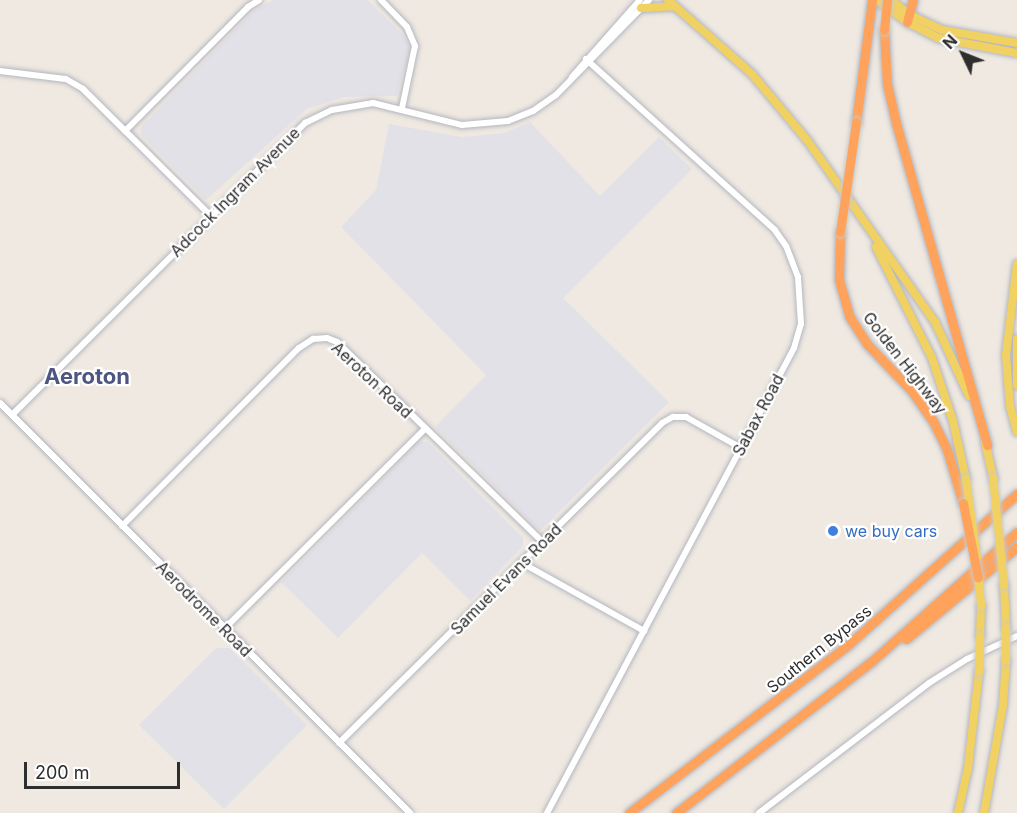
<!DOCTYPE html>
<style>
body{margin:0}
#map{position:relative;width:1017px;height:813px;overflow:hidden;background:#efe9e1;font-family:Inter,sans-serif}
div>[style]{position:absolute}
.industrial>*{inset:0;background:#e3e1e8}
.roads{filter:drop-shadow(0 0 2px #b4b7c1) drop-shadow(0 0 2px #b4b7c1)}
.minor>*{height:6px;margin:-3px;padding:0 3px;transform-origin:3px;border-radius:3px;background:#fff}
.major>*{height:8px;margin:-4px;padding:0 4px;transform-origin:4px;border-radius:4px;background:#f2d163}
.highway>*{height:9px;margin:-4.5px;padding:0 4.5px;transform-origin:4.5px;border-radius:4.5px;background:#ffa35c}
.bridges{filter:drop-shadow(0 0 2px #c9c9c9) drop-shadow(0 0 2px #c9c9c9)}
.major-bridge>*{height:8px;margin:-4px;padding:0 4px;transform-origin:4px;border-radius:4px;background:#f2d163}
.highway-bridge>*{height:9px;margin:-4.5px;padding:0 4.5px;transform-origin:4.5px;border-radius:4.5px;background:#ffa35c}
.dots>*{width:16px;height:16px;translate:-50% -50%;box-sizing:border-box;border:3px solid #fff;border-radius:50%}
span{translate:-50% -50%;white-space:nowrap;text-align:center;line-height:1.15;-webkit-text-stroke:4.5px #fff;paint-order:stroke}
.street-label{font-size:16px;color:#2e2e2e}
.shop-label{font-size:16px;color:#366cbe}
.left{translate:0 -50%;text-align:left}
.district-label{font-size:22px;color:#4d5680;font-weight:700}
.north{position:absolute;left:933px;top:24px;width:60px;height:60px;-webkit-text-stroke:4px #fff;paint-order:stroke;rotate:313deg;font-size:16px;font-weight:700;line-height:24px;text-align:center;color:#2e2e2e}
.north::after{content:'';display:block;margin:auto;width:21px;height:27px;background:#2e2e2e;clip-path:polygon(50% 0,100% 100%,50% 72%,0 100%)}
.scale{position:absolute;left:24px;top:762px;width:156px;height:27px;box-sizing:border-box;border:3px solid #2e2e2e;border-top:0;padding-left:8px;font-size:18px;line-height:21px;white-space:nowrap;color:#2e2e2e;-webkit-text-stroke:4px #fff;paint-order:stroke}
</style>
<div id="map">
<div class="industrial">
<div style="clip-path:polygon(273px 0,368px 0,405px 37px,410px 50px,397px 96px,344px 97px,307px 109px,206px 200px,141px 135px,141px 127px,253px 11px)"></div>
<div style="clip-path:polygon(530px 122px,600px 196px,659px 137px,692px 169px,563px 298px,669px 402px,540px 531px,435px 427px,486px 375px,341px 227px,376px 190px,389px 124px,462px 137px,504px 133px)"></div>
<div style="clip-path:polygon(419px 442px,428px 442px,523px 538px,523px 546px,470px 601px,422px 553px,338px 638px,281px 582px)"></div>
<div style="clip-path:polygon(216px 648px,230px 648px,307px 725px,224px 809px,139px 725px)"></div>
</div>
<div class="roads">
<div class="minor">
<div style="left:381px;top:0;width:37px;rotate:46deg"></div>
<div style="left:407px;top:27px;width:21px;rotate:67deg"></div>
<div style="left:415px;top:46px;width:63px;rotate:101.8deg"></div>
<div style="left:0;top:71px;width:66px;rotate:6.9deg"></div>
<div style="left:66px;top:79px;width:20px;rotate:30deg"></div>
<div style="left:83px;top:89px;width:179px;rotate:44.8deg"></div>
<div style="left:572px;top:77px;width:103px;rotate:-48.6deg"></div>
<div style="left:125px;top:131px;width:175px;rotate:-45.2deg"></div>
<div style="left:248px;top:7px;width:13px;rotate:-32deg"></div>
<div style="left:0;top:403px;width:580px;rotate:45deg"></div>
<div style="left:12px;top:415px;width:414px;rotate:-44.9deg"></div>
<div style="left:305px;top:123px;width:30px;rotate:-26deg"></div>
<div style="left:332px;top:110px;width:42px;rotate:-9.7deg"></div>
<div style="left:373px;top:103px;width:92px;rotate:13.9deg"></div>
<div style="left:462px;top:125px;width:46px;rotate:-5deg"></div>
<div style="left:508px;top:121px;width:27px;rotate:-22deg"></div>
<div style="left:533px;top:111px;width:28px;rotate:-35deg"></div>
<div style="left:556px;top:95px;width:133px;rotate:-45.6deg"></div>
<div style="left:122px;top:526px;width:251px;rotate:-45.2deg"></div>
<div style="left:299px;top:348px;width:17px;rotate:-33deg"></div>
<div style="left:313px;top:339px;width:14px;rotate:-4deg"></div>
<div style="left:327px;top:338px;width:11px;rotate:22deg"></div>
<div style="left:337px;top:342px;width:287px;rotate:44.2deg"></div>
<div style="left:522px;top:563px;width:140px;rotate:29.1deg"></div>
<div style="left:224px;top:629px;width:284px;rotate:-44.9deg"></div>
<div style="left:339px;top:743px;width:455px;rotate:-44.7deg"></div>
<div style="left:662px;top:423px;width:13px;rotate:-29deg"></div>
<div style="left:673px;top:417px;width:13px"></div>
<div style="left:686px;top:417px;width:63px;rotate:29.4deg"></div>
<div style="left:547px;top:813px;width:527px;rotate:-62.02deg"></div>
<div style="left:794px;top:348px;width:25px;rotate:-74deg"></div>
<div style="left:801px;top:324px;width:47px;rotate:-93.7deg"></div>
<div style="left:798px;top:277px;width:33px;rotate:-111deg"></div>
<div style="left:786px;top:246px;width:19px;rotate:-125deg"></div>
<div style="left:775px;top:230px;width:255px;rotate:-137.9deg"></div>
<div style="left:759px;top:813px;width:214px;rotate:-37.4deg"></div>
<div style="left:929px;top:683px;width:45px;rotate:-32.3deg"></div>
<div style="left:967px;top:659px;width:55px;rotate:-24.7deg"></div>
</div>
<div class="major">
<div style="left:668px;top:0;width:112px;rotate:41.4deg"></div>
<div style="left:752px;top:74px;width:86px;rotate:50.2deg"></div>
<div style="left:807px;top:140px;width:223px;rotate:54.9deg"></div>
<div style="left:935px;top:322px;width:81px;rotate:65.3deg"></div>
<div style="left:877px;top:0;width:37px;rotate:36deg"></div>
<div style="left:907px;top:22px;width:35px;rotate:27deg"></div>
<div style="left:938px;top:38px;width:80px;rotate:10.8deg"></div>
<div style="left:891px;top:0;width:24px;rotate:38deg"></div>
<div style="left:910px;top:15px;width:35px;rotate:25deg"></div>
<div style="left:942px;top:30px;width:76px;rotate:9.8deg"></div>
<div style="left:641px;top:8px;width:33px;rotate:-3deg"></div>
<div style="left:876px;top:247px;width:124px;rotate:63.2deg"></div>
<div style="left:932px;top:358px;width:66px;rotate:71.6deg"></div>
<div style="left:953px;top:421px;width:59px;rotate:77.4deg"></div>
<div style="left:1017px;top:264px;width:92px;rotate:96.9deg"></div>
<div style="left:1006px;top:355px;width:51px;rotate:85.5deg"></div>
<div style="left:1010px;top:406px;width:27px;rotate:75deg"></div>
<div style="left:1017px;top:339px;width:46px;rotate:90deg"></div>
<div style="left:985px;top:442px;width:37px;rotate:77deg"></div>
<div style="left:1004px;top:585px;width:43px;rotate:87.3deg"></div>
<div style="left:980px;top:636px;width:30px;rotate:-88deg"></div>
<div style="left:958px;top:813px;width:46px;rotate:-77.5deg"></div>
<div style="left:968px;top:768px;width:97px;rotate:-83.5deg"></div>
<div style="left:984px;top:813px;width:110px;rotate:-80deg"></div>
<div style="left:1003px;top:705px;width:44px;rotate:-86.1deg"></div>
</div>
<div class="highway">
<div style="left:907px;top:22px;width:23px;rotate:-75deg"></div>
<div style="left:884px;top:30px;width:54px;rotate:86.8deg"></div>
<div style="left:887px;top:84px;width:40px;rotate:77deg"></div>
<div style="left:896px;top:123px;width:335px;rotate:74.2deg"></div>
<div style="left:856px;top:122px;width:123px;rotate:-82.5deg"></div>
<div style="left:840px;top:232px;width:48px;rotate:91.2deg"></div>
<div style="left:839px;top:280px;width:37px;rotate:74deg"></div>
<div style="left:849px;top:316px;width:35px;rotate:57deg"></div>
<div style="left:868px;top:345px;width:62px;rotate:46.3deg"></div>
<div style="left:911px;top:390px;width:38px;rotate:55deg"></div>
<div style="left:933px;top:421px;width:32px;rotate:64deg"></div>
<div style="left:947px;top:450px;width:55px;rotate:73.2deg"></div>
<div style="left:906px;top:639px;width:144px;rotate:-39.7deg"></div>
<div style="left:629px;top:813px;width:276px;rotate:-37.5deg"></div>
<div style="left:848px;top:645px;width:227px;rotate:-41.8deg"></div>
<div style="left:676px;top:813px;width:247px;rotate:-37.8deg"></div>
<div style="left:871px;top:662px;width:195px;rotate:-41.7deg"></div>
</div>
</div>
<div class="bridges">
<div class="major-bridge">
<div style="left:993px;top:478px;width:108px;rotate:84.1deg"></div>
<div style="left:966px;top:479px;width:79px;rotate:82deg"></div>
<div style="left:978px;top:575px;width:31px;rotate:84deg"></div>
<div style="left:1006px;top:661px;width:33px;rotate:-90deg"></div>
<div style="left:979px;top:672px;width:36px;rotate:-88deg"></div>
</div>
<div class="highway-bridge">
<div style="left:884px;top:30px;width:30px;rotate:-84deg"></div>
<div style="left:840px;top:232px;width:111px;rotate:-81.7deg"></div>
<div style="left:963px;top:503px;width:76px;rotate:78.7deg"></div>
</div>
</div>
<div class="dots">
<div style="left:833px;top:531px;background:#3f7fe0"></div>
</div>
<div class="street-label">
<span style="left:235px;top:192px;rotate:-45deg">Adcock Ingram Avenue</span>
<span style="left:905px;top:363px;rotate:52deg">Golden Highway</span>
<span style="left:372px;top:380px;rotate:43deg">Aeroton Road</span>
<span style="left:758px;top:415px;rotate:-62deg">Sabax Road</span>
<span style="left:506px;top:579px;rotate:-45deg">Samuel Evans Road</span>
<span style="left:204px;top:609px;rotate:45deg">Aerodrome Road</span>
<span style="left:819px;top:649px;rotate:-39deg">Southern Bypass</span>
</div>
<div class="shop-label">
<span class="left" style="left:845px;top:531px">we buy cars</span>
</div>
<div class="district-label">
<span style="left:87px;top:377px">Aeroton</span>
</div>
<div class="north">N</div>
<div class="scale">200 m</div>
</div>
